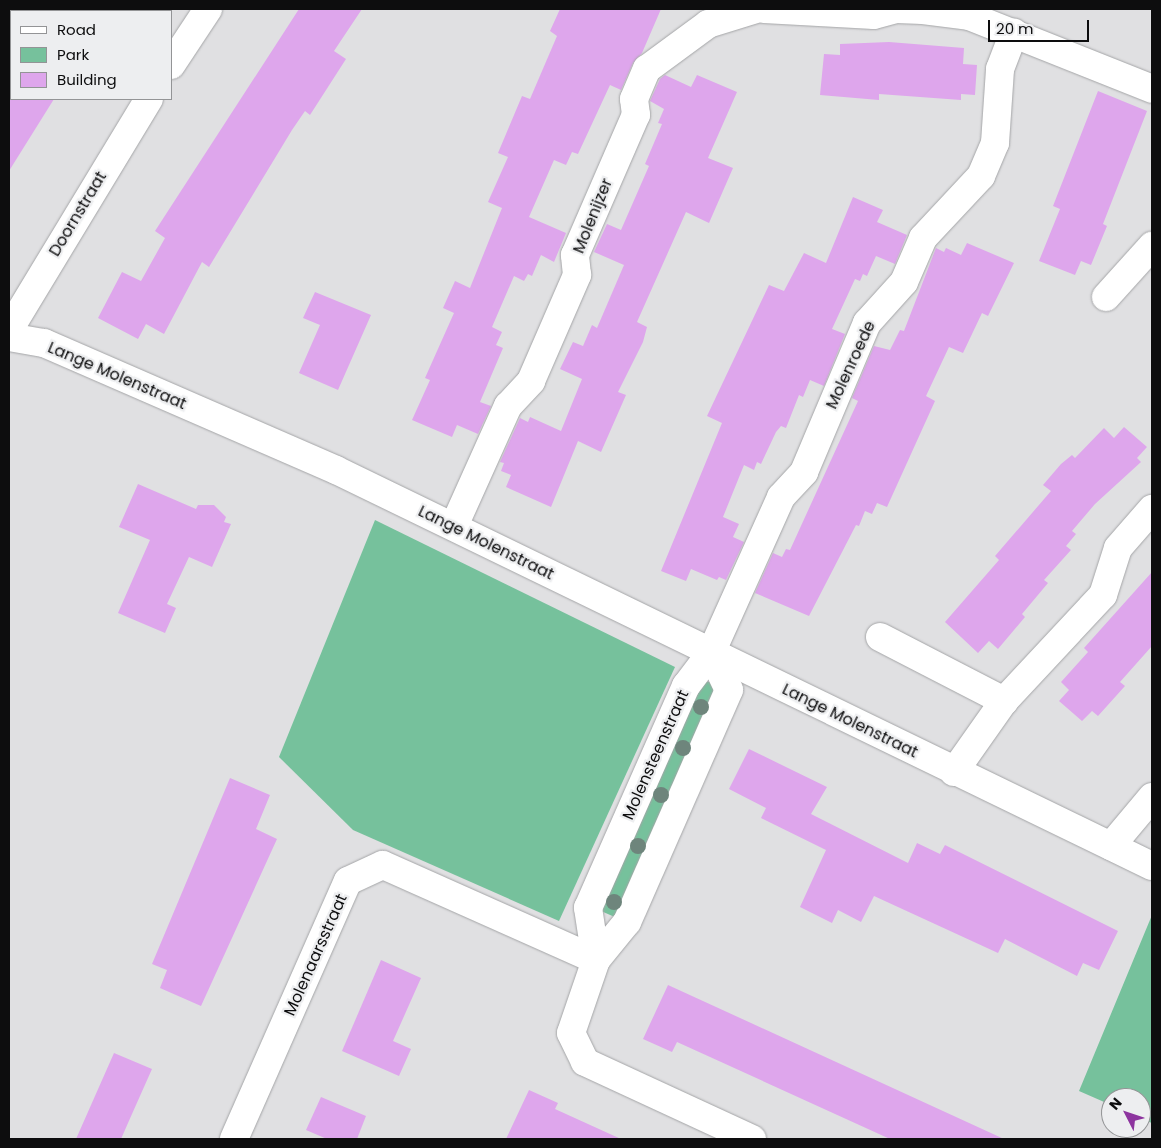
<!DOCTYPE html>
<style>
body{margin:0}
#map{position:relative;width:1161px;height:1148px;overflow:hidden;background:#e0e0e2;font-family:Poppins,sans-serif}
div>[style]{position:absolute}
.green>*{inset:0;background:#76c19c}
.building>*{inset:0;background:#dea6ec}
.roads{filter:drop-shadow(0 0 1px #a4a5a7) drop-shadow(0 0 1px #a4a5a7)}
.minor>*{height:28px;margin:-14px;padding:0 14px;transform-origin:14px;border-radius:14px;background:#fff}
.trees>*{width:16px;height:16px;margin:-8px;border-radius:50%;background:#6e857c}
span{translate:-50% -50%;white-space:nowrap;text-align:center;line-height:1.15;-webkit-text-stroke:4.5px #edeef0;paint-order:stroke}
.street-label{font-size:16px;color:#0d0d0e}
.frame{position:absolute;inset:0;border:10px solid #0d0d0e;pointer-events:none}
.legend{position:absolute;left:10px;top:10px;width:162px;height:90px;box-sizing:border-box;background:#edeef0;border:1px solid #939496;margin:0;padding:6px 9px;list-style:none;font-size:15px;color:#0d0d0e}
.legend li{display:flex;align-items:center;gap:10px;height:25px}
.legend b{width:25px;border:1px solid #939496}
.north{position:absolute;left:1101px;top:1088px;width:50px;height:50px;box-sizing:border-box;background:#edeef0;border:1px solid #939496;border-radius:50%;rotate:311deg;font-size:14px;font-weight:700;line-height:20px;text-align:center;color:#0d0d0e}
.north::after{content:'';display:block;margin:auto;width:18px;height:22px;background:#8d349f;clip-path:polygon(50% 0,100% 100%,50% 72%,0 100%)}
.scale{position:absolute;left:988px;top:20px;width:101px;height:22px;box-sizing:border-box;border:2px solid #0d0d0e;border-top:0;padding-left:6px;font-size:15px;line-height:18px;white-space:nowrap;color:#0d0d0e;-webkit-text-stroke:4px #edeef0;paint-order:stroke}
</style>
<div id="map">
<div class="green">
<div style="clip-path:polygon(375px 520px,675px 667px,559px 921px,353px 830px,279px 757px)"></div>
<div style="clip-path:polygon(703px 682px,710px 682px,716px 688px,617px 918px,601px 911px,687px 711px)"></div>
<div style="clip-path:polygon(1152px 915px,1152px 1123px,1141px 1119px,1141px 1098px,1111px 1098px,1111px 1105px,1079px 1091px)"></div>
</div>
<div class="building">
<div style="clip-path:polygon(299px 9px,362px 9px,334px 51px,346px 59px,310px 115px,305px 111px,292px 130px,209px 267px,202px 262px,164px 334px,146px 324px,138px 339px,98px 318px,122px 272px,141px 281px,165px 238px,155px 231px)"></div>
<div style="clip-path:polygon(560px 9px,661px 9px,642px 53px,633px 63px,621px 90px,610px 85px,578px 154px,572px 152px,566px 165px,554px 160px,529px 217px,566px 233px,554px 262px,541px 255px,532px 276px,528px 274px,524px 281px,514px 276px,492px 327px,502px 332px,496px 345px,503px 348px,480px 402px,491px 406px,478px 434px,457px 425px,452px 437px,412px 420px,430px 380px,425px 378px,454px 313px,443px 308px,455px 281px,470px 288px,502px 208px,488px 202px,508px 157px,498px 153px,522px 96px,530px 99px,557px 36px,550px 31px)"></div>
<div style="clip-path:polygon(889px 42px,964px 48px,963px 64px,977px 65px,975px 95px,961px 94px,961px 100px,879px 94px,879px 100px,820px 95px,824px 54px,840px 55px,840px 44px)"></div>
<div style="clip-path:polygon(665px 75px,691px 87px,697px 75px,737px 92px,708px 158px,733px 168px,709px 223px,686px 212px,637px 322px,647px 327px,643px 342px,618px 392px,626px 395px,601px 452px,578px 441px,551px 507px,506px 487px,511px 475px,501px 471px,504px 463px,500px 462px,520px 418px,528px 422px,530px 417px,561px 431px,582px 379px,560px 369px,573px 342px,583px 346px,592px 325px,597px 328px,624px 265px,594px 252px,607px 224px,621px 230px,649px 166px,645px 164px,662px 124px,658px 123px,664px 109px,650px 101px,660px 79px)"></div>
<div style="clip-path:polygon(1098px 91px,1147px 111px,1103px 224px,1107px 226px,1091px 265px,1081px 261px,1075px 275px,1039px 261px,1060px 209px,1053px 206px)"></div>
<div style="clip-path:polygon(9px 99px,54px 99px,9px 171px)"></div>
<div style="clip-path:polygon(853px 197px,883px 210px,877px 222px,907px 235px,895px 264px,876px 256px,867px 276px,863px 274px,860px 281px,855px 279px,832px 329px,845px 334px,824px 386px,810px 380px,803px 397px,799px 395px,786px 428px,781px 426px,776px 432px,761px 464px,757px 462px,754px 470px,744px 465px,723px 517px,739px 524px,733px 537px,744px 542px,726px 580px,719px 577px,717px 580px,691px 569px,686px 581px,661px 571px,722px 423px,707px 416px,769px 285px,784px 291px,804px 253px,826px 263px)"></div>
<div style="clip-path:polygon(967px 243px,1014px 263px,988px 316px,982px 313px,963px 353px,949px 347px,926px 396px,935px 401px,887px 507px,877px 503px,872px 514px,865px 511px,859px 526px,856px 525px,809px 616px,755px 593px,773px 553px,782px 557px,786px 549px,790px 550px,858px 401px,852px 398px,874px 346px,890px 350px,900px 330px,904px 331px,936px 248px,944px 252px,946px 248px,961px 255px)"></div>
<div style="clip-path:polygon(315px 292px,371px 315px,338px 390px,299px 373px,320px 325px,303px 318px)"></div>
<div style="clip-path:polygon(1124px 427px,1147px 447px,1137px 458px,1141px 462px,1095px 504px,1072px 531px,1076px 534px,1066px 546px,1071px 550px,1044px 580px,1048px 583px,1022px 614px,1025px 617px,998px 649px,989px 641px,978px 653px,945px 622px,999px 560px,995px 556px,1051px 491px,1043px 485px,1061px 464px,1072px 455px,1075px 458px,1104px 428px,1114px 438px)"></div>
<div style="clip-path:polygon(138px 484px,196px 509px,198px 505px,214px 505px,226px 517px,224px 522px,231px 524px,212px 567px,189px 557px,167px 604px,176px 608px,165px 633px,118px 613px,150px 540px,119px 527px)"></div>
<div style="clip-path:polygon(1152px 572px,1152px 646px,1120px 682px,1125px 686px,1098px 716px,1092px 711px,1082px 721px,1059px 701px,1069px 690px,1061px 682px,1088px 652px,1084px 648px)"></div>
<div style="clip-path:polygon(749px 749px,827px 787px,811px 814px,908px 863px,917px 843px,940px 854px,945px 845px,1118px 931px,1099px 970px,1083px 963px,1077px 976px,1005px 939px,998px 953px,874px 896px,861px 922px,838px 910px,832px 923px,800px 907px,826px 850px,761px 818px,766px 808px,729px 789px)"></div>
<div style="clip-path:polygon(230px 778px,270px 795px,256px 829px,277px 839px,201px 1006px,160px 988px,167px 970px,152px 964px)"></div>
<div style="clip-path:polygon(381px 960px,421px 978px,393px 1041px,411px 1049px,399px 1076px,342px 1051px)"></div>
<div style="clip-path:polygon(668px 985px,751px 1023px,1004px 1139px,890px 1139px,677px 1042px,672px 1052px,643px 1039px)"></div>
<div style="clip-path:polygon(114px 1053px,152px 1069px,128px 1123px,121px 1139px,76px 1139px)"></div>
<div style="clip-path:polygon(529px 1090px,558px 1103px,555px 1109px,621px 1139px,506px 1139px)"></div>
<div style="clip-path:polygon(321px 1097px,366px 1116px,357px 1139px,327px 1139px,306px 1130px)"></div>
</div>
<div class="roads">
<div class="minor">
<div style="left:764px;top:9px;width:110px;rotate:3.1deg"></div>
<div style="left:874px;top:15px;width:23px;rotate:-15deg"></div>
<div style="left:896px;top:9px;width:27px;rotate:2deg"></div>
<div style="left:923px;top:10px;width:46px;rotate:7.4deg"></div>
<div style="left:969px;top:16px;width:197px;rotate:21.7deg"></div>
<div style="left:171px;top:65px;width:67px;rotate:-56.5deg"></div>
<div style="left:1106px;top:297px;width:69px;rotate:-48deg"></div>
<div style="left:9px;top:330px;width:270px;rotate:-58.8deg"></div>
<div style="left:9px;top:337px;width:36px;rotate:10deg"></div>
<div style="left:44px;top:343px;width:318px;rotate:23.5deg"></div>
<div style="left:336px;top:470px;width:907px;rotate:25.89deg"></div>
<div style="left:454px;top:526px;width:132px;rotate:-65.8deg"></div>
<div style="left:508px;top:406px;width:34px;rotate:-47deg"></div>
<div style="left:531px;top:381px;width:116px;rotate:-66.5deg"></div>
<div style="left:577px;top:275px;width:20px;rotate:-96deg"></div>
<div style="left:575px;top:255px;width:153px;rotate:-66.5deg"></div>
<div style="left:636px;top:115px;width:16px;rotate:-97deg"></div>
<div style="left:634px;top:99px;width:33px;rotate:-67deg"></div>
<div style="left:647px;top:69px;width:76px;rotate:-36.4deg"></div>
<div style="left:708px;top:24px;width:50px;rotate:-17.4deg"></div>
<div style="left:880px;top:637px;width:140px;rotate:27.3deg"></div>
<div style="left:1004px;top:701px;width:87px;rotate:125.2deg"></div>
<div style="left:711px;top:653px;width:41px;rotate:64.1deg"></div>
<div style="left:729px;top:690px;width:253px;rotate:113.7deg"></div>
<div style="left:627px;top:922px;width:49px;rotate:129.2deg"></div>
<div style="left:596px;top:960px;width:77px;rotate:108.9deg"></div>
<div style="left:571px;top:1033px;width:32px;rotate:64deg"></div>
<div style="left:585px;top:1062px;width:184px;rotate:24.8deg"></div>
<div style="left:1004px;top:701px;width:145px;rotate:-47deg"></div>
<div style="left:1103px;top:595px;width:49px;rotate:-72.3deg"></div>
<div style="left:1118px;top:548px;width:52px;rotate:-48.9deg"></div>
<div style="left:1111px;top:846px;width:64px;rotate:-50.1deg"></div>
<div style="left:596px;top:960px;width:53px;rotate:-98.7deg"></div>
<div style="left:588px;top:908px;width:243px;rotate:-66.2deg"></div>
<div style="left:686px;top:686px;width:41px;rotate:-52.9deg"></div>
<div style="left:711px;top:653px;width:171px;rotate:-65.8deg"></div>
<div style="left:781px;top:497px;width:34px;rotate:-47deg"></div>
<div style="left:804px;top:472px;width:162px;rotate:-67.1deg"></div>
<div style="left:867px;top:323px;width:55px;rotate:-47.9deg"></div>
<div style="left:904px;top:282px;width:48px;rotate:-66.6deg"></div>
<div style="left:923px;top:238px;width:85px;rotate:-46.9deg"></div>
<div style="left:981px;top:176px;width:36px;rotate:-67deg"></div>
<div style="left:995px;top:143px;width:74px;rotate:-86.1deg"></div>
<div style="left:1000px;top:69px;width:39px;rotate:-69deg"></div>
<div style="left:234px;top:1139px;width:282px;rotate:-66.2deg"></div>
<div style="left:348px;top:881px;width:38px;rotate:-25deg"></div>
<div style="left:383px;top:865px;width:233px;rotate:24deg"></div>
</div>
</div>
<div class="trees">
<div style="left:701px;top:707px"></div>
<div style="left:683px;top:748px"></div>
<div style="left:661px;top:795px"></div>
<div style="left:638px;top:846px"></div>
<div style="left:614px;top:902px"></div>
</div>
<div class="street-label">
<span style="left:78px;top:214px;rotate:-59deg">Doornstraat</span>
<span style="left:593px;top:216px;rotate:-68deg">Molenijzer</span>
<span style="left:851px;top:365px;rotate:-65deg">Molenroede</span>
<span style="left:117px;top:376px;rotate:23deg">Lange Molenstraat</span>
<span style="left:486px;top:543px;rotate:26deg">Lange Molenstraat</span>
<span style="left:850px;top:721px;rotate:26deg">Lange Molenstraat</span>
<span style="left:656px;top:755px;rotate:-66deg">Molensteenstraat</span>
<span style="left:316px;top:955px;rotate:-66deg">Molenaarsstraat</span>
</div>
<div class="frame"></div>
<ul class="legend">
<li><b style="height:6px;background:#fff"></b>Road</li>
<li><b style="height:14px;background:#76c19c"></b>Park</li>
<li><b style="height:14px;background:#dea6ec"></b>Building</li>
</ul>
<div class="north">N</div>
<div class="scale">20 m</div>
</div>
